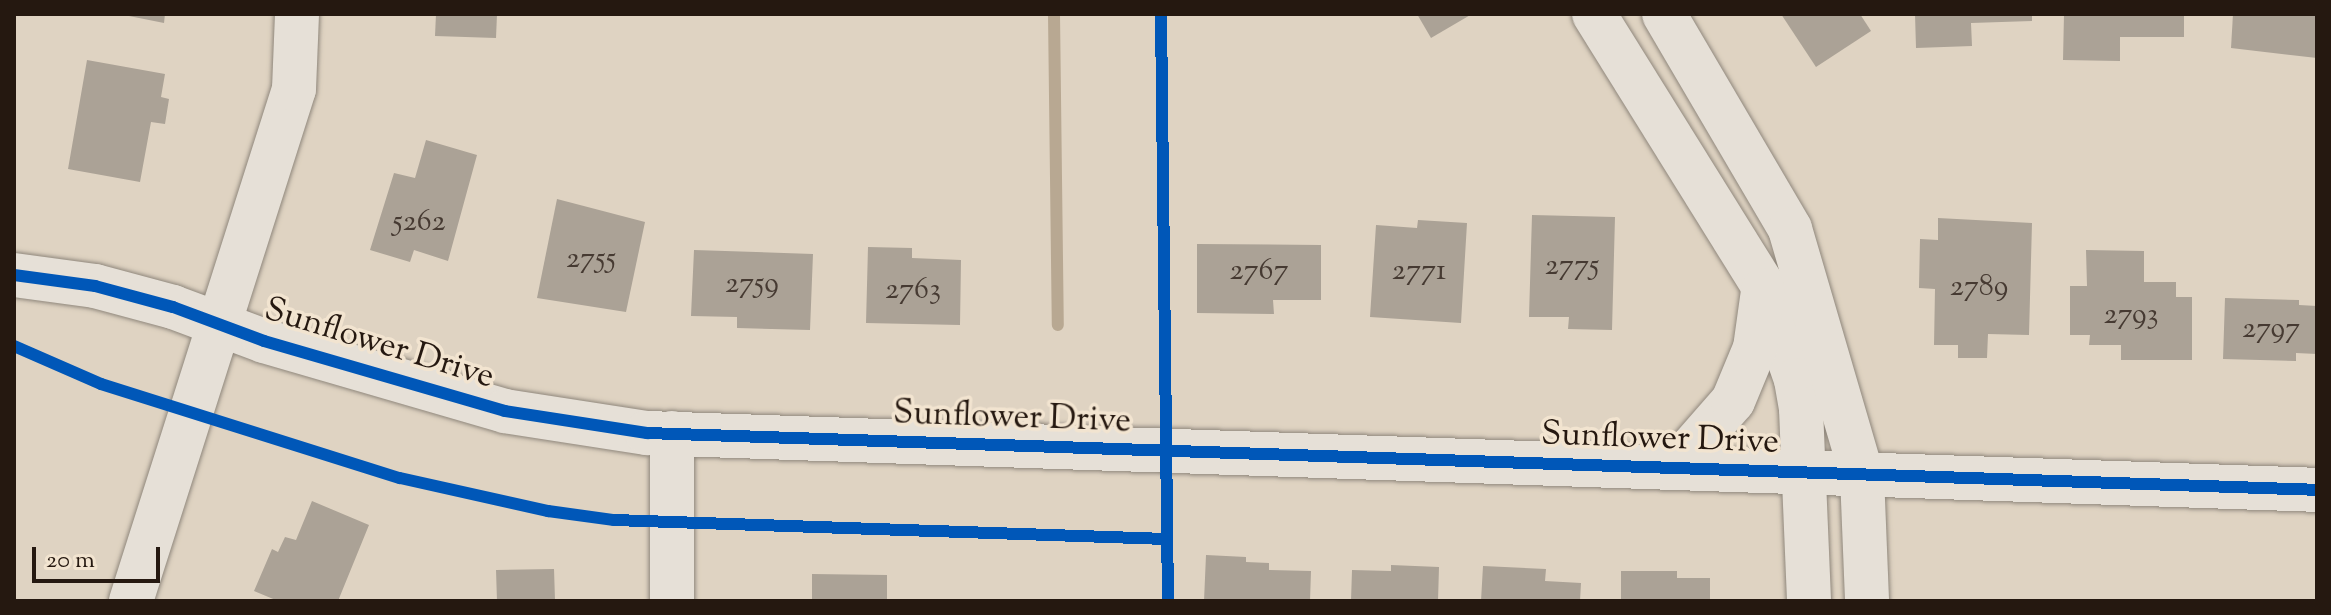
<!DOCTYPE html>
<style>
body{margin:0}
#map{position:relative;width:2331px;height:615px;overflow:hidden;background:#dfd3c2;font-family:"Sorts Mill Goudy",serif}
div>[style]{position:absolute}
.stream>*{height:12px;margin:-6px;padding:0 6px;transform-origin:6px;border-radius:6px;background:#b8a892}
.building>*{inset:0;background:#aba296}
.roads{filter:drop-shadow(0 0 2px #8f877c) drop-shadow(0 0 2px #8f877c)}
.minor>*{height:44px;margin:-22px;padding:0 22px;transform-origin:22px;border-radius:22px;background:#e6e0d7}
.cycleway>*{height:12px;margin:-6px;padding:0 6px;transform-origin:6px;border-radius:6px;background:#0057b8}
span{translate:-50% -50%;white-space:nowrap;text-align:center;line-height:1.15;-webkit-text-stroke:7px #f2e4d0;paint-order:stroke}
.number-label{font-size:30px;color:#463a32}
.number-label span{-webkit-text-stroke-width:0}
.street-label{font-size:34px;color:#251810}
.frame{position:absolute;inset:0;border:16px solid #251810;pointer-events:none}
.scale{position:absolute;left:32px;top:547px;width:128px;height:36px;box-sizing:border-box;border:4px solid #251810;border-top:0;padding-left:10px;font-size:24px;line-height:28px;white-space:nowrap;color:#251810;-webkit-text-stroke:6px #f2e4d0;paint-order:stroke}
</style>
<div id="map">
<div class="stream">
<div style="left:1054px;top:14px;width:311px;rotate:89.3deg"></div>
</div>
<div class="building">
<div style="clip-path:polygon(119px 14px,165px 14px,164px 23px)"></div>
<div style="clip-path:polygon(436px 14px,497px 14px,496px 38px,435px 36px)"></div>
<div style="clip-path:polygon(1417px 14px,1472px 14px,1431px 38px)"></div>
<div style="clip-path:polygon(1781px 14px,1860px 14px,1871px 31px,1816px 67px)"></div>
<div style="clip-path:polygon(1915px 14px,2032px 14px,2032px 21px,1971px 23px,1972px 46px,1916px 48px)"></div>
<div style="clip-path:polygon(2064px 14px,2184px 14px,2184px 37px,2120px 37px,2120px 61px,2063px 60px)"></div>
<div style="clip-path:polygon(2233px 14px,2317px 14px,2317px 58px,2231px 48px)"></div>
<div style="clip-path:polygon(87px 60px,165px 74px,161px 97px,169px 99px,165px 124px,151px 122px,140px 182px,68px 169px)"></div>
<div style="clip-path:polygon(426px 140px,477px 155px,448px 261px,414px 250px,410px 262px,370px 250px,394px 173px,415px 178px)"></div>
<div style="clip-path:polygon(557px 199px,645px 222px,626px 312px,537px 298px)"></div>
<div style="clip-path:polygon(1532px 215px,1615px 217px,1612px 330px,1568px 329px,1569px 317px,1529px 317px)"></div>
<div style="clip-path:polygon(1938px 218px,2032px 223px,2029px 335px,1988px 334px,1987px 358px,1958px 358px,1958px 345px,1934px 345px,1935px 289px,1919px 288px,1920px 239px,1938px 240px)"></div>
<div style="clip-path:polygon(1418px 220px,1467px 223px,1461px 323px,1370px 317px,1376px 225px,1417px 228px)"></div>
<div style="clip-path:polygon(1197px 244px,1321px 245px,1321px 300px,1273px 300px,1274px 314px,1197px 313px)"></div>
<div style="clip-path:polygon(868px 247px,912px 248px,912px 258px,961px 260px,960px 325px,866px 323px)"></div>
<div style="clip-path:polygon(694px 250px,813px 254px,810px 330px,737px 328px,737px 317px,691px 316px)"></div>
<div style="clip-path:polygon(2086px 250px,2144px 251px,2144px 282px,2176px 282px,2176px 297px,2192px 297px,2192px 360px,2121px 360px,2121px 345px,2089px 345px,2090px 335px,2070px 335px,2070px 286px,2087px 286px)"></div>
<div style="clip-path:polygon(2225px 298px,2299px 300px,2299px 305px,2317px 306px,2317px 354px,2296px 353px,2296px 361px,2223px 359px)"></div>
<div style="clip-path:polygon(312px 501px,369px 525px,338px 601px,278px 601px,254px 591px,272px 549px,278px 552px,285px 537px,296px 540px)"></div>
<div style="clip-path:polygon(1206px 555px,1246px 557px,1246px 562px,1269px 563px,1269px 570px,1311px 571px,1310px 601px,1204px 601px)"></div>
<div style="clip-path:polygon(1391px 565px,1439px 567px,1438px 601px,1351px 601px,1352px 570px,1391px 571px)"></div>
<div style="clip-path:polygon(1483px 566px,1546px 569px,1545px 581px,1581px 583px,1580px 601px,1481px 601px)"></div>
<div style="clip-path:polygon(554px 569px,555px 601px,497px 601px,496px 570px)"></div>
<div style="clip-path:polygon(1621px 571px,1677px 571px,1677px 578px,1710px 578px,1710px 601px,1621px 601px)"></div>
<div style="clip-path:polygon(812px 574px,887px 575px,887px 601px,812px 601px)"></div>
</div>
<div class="roads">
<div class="minor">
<div style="left:1594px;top:14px;width:319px;rotate:58.1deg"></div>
<div style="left:1763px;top:285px;width:101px;rotate:70.8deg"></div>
<div style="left:1796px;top:380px;width:29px;rotate:80deg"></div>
<div style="left:1801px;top:409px;width:192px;rotate:87.6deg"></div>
<div style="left:1664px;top:14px;width:249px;rotate:59.6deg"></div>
<div style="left:1790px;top:229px;width:256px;rotate:73.7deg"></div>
<div style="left:1862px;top:475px;width:126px;rotate:87.7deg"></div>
<div style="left:14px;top:275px;width:82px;rotate:7.7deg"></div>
<div style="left:95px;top:286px;width:81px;rotate:15.1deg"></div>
<div style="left:173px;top:307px;width:97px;rotate:20.5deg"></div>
<div style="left:264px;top:341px;width:251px;rotate:16.2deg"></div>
<div style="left:505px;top:411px;width:144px;rotate:8.8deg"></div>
<div style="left:647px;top:433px;width:1671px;rotate:1.95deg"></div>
<div style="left:1676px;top:466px;width:86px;rotate:-48.8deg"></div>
<div style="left:1733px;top:401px;width:57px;rotate:-67.5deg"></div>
<div style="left:1755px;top:348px;width:58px;rotate:-82deg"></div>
<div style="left:131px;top:601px;width:537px;rotate:-72.34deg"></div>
<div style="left:294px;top:89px;width:75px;rotate:-87.7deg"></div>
<div style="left:672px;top:601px;width:168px;rotate:-90deg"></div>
</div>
</div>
<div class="cycleway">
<div style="left:1161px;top:14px;width:587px;rotate:89.32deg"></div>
<div style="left:14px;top:275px;width:82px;rotate:7.7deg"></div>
<div style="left:95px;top:286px;width:81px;rotate:15.1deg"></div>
<div style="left:173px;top:307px;width:97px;rotate:20.5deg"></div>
<div style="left:264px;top:341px;width:251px;rotate:16.2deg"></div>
<div style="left:505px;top:411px;width:144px;rotate:8.8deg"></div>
<div style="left:647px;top:433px;width:1671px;rotate:1.95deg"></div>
<div style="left:14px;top:346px;width:95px;rotate:23.6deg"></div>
<div style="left:101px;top:384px;width:313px;rotate:17.5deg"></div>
<div style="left:400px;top:478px;width:152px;rotate:12.6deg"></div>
<div style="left:548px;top:511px;width:67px;rotate:7.8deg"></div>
<div style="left:614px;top:520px;width:553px;rotate:1.97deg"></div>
</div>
<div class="number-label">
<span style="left:419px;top:223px">5262</span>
<span style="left:591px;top:260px">2755</span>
<span style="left:1572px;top:267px">2775</span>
<span style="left:1259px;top:272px">2767</span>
<span style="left:1419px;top:272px">2771</span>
<span style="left:752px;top:285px">2759</span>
<span style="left:1979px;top:288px">2789</span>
<span style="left:913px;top:291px">2763</span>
<span style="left:2131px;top:316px">2793</span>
<span style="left:2271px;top:330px">2797</span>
</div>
<div class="street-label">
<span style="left:379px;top:344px;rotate:17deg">Sunflower Drive</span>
<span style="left:1012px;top:418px;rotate:2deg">Sunflower Drive</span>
<span style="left:1660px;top:439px;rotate:2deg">Sunflower Drive</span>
</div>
<div class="frame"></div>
<div class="scale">20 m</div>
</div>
